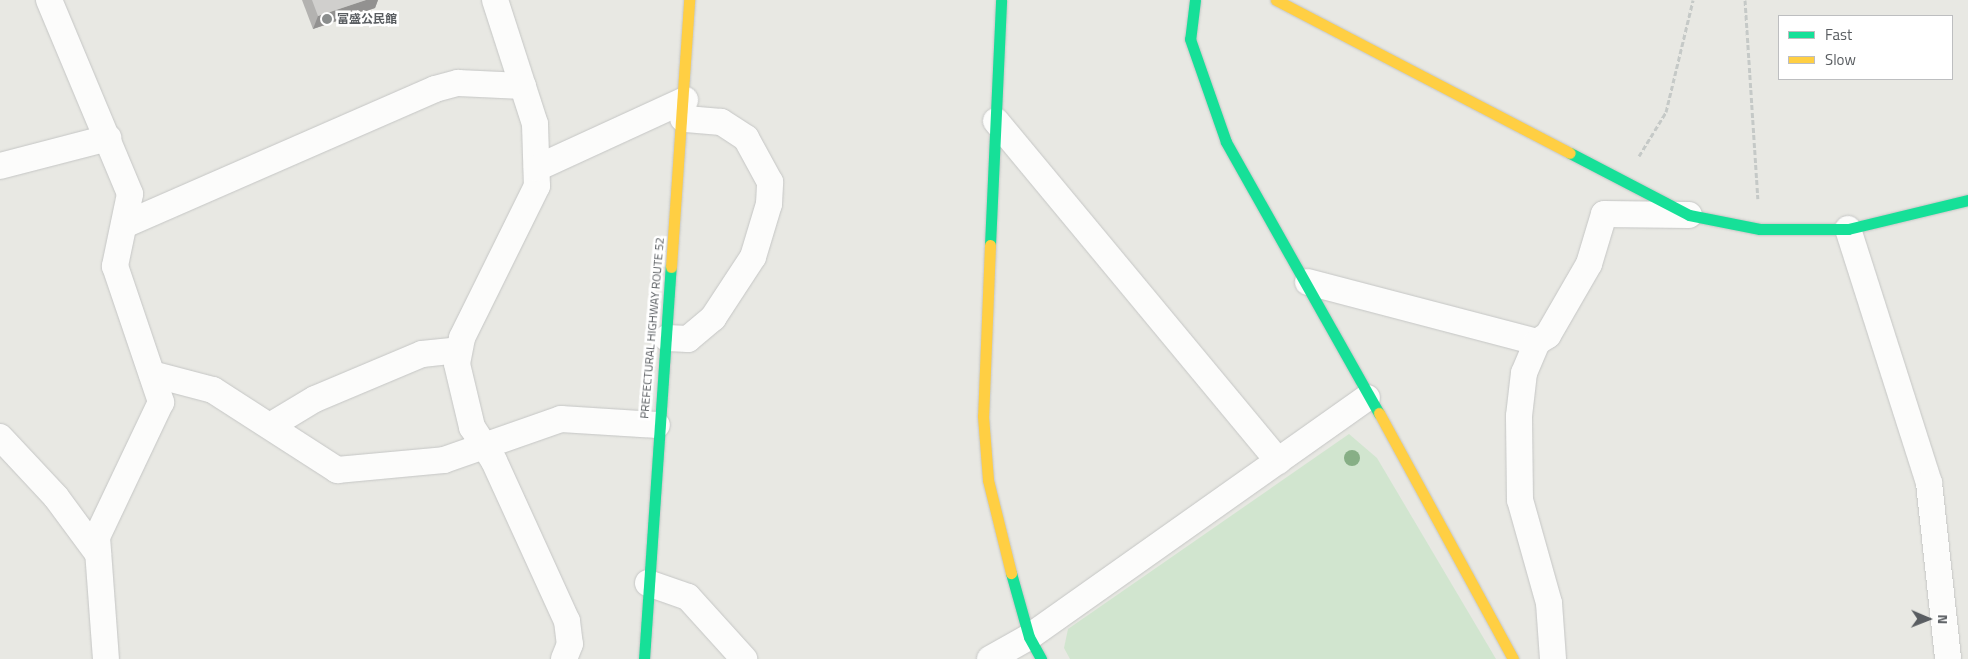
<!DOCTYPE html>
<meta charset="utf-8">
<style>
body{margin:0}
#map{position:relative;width:1968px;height:659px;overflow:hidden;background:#e8e8e3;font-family:"Titillium Web","Noto Sans JP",sans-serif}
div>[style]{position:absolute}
.green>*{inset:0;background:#d1e5cf}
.path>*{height:3px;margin-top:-1.5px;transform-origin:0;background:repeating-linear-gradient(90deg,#c5c9c7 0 5px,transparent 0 7.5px)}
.roads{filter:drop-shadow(0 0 1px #c5c6c5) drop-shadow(0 0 1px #c5c6c5)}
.street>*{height:26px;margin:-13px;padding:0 13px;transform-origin:13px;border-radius:13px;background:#fcfcfb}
.fast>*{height:11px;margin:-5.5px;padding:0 5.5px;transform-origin:5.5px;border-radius:5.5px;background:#16e098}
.slow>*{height:11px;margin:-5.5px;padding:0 5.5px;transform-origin:5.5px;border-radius:5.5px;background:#ffcf43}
.trees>*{width:16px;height:16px;margin:-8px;border-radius:50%;background:#87af86}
.wall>*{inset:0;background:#b3b2b0}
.shaded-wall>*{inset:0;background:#929190}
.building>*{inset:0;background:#d0cfcd}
.dots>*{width:14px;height:14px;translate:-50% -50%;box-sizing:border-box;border:2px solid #fff;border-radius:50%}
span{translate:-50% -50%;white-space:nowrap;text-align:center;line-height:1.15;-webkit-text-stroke:5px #fff;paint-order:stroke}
.poi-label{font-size:12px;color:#595d61;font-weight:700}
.left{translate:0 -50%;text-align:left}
.street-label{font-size:12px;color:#595d61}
.legend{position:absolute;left:1778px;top:15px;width:175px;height:65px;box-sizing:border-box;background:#fff;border:1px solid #bdbec0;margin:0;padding:6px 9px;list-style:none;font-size:15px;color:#595d61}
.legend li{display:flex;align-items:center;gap:10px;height:25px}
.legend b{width:25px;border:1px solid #bdbec0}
.north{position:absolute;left:1903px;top:594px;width:50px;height:50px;-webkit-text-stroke:4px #fff;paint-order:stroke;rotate:91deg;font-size:14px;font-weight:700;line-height:20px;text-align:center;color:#595d61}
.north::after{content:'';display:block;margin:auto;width:18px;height:22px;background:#595d61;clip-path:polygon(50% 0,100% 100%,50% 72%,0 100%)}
</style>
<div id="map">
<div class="green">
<div style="clip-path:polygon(1349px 434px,1377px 458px,1496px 659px,1070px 659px,1064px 648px,1068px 629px)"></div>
</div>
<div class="path">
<div style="left:1745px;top:0;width:199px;rotate:86.3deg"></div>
<div style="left:1639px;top:156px;width:52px;rotate:-58.5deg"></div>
<div style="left:1666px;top:112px;width:115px;rotate:-76.4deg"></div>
</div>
<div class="roads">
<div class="street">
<div style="left:49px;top:0;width:210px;rotate:67.3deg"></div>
<div style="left:130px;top:194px;width:74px;rotate:101.8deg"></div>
<div style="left:115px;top:266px;width:144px;rotate:71.3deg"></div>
<div style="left:161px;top:402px;width:149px;rotate:115.4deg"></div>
<div style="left:97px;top:537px;width:122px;rotate:85.8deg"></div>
<div style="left:495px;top:0;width:130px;rotate:72.1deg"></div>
<div style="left:535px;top:124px;width:62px;rotate:88.2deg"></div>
<div style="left:537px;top:186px;width:169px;rotate:116.3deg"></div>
<div style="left:462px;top:338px;width:26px;rotate:101deg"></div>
<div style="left:457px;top:364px;width:65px;rotate:76.6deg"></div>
<div style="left:472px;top:427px;width:40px;rotate:57.1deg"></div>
<div style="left:494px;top:461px;width:176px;rotate:65.5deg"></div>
<div style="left:567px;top:621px;width:23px;rotate:83deg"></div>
<div style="left:570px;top:644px;width:16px;rotate:112deg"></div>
<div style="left:996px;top:121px;width:442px;rotate:50.3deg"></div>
<div style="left:0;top:166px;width:112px;rotate:-14.5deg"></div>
<div style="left:537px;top:168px;width:163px;rotate:-24.7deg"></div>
<div style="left:124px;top:225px;width:339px;rotate:-23.6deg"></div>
<div style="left:435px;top:89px;width:24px;rotate:-15deg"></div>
<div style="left:458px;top:83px;width:65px;rotate:2.6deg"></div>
<div style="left:1848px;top:229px;width:267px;rotate:72.3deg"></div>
<div style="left:1929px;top:483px;width:177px;rotate:83.8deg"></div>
<div style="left:1308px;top:282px;width:237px;rotate:14.7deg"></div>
<div style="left:667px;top:338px;width:21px;rotate:3deg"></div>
<div style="left:688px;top:339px;width:33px;rotate:-40deg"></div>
<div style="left:713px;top:318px;width:73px;rotate:-56.7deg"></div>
<div style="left:753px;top:257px;width:55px;rotate:-73.2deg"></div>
<div style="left:769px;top:204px;width:22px;rotate:-87deg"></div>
<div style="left:770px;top:182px;width:50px;rotate:-118.6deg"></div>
<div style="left:746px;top:138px;width:30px;rotate:-147deg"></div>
<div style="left:721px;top:122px;width:38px;rotate:-175deg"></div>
<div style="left:152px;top:374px;width:63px;rotate:14.7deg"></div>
<div style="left:213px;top:390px;width:148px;rotate:32.8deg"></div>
<div style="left:337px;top:470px;width:107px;rotate:-5.3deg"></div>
<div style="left:444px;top:460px;width:124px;rotate:-19.3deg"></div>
<div style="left:561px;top:419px;width:96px;rotate:3.6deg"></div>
<div style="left:270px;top:426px;width:52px;rotate:-31deg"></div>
<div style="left:315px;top:399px;width:116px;rotate:-22.8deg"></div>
<div style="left:422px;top:354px;width:37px;rotate:-6deg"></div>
<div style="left:0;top:437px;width:82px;rotate:47deg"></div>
<div style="left:56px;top:497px;width:71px;rotate:53.6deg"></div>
<div style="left:648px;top:583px;width:42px;rotate:19.3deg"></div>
<div style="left:688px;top:597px;width:84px;rotate:47.9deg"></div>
<div style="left:990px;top:659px;width:45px;rotate:-29.4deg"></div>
<div style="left:1029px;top:637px;width:414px;rotate:-35.3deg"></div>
<div style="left:1553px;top:659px;width:56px;rotate:-94.1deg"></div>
<div style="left:1549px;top:603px;width:107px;rotate:-105.7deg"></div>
<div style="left:1520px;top:500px;width:84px;rotate:-90.7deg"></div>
<div style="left:1519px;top:416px;width:43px;rotate:-83.4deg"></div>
<div style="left:1524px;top:373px;width:34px;rotate:-67deg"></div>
<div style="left:1537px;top:342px;width:13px;rotate:-32deg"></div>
<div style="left:1548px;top:335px;width:82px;rotate:-60deg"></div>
<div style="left:1589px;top:264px;width:52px;rotate:-73.3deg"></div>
<div style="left:1604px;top:214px;width:85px;rotate:0.7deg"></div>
</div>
<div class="fast">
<div style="left:1195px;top:0;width:39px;rotate:97deg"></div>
<div style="left:1190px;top:39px;width:109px;rotate:70.7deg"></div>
<div style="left:1226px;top:142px;width:311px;rotate:60.6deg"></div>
<div style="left:1570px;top:153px;width:134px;rotate:27.5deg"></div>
<div style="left:1689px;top:215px;width:72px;rotate:11.2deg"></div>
<div style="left:1760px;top:229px;width:88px"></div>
<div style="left:1848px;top:229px;width:123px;rotate:-13.6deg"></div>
<div style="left:990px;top:245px;width:245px;rotate:-87.4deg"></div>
<div style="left:1011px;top:573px;width:66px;rotate:74.3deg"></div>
<div style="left:1029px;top:637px;width:25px;rotate:61deg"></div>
<div style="left:644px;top:659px;width:393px;rotate:-86.1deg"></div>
</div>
<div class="slow">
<div style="left:1276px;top:0;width:331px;rotate:27.5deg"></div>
<div style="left:990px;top:245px;width:171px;rotate:92.3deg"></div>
<div style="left:983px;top:416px;width:64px;rotate:85.5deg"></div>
<div style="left:988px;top:480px;width:96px;rotate:76.1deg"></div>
<div style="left:671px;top:267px;width:268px;rotate:-86.1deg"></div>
<div style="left:1379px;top:413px;width:280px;rotate:61.4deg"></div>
</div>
</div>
<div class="trees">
<div style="left:1352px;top:458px"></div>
</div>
<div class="wall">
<div style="clip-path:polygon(302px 0,378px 0,375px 8px,313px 29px)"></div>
</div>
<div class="shaded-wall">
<div style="clip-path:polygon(366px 0,378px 0,375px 8px,313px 29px,318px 16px)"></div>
</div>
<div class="building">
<div style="clip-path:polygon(312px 0,366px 0,318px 16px)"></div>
</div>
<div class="dots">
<div style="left:327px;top:19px;background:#8b8e8e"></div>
</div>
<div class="poi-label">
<span class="left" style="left:337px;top:19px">富盛公民館</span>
</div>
<div class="street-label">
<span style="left:652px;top:328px;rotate:-85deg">PREFECTURAL HIGHWAY ROUTE 52</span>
</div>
<ul class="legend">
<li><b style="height:6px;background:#16e098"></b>Fast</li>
<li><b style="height:6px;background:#ffcf43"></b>Slow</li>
</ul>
<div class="north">N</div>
</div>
